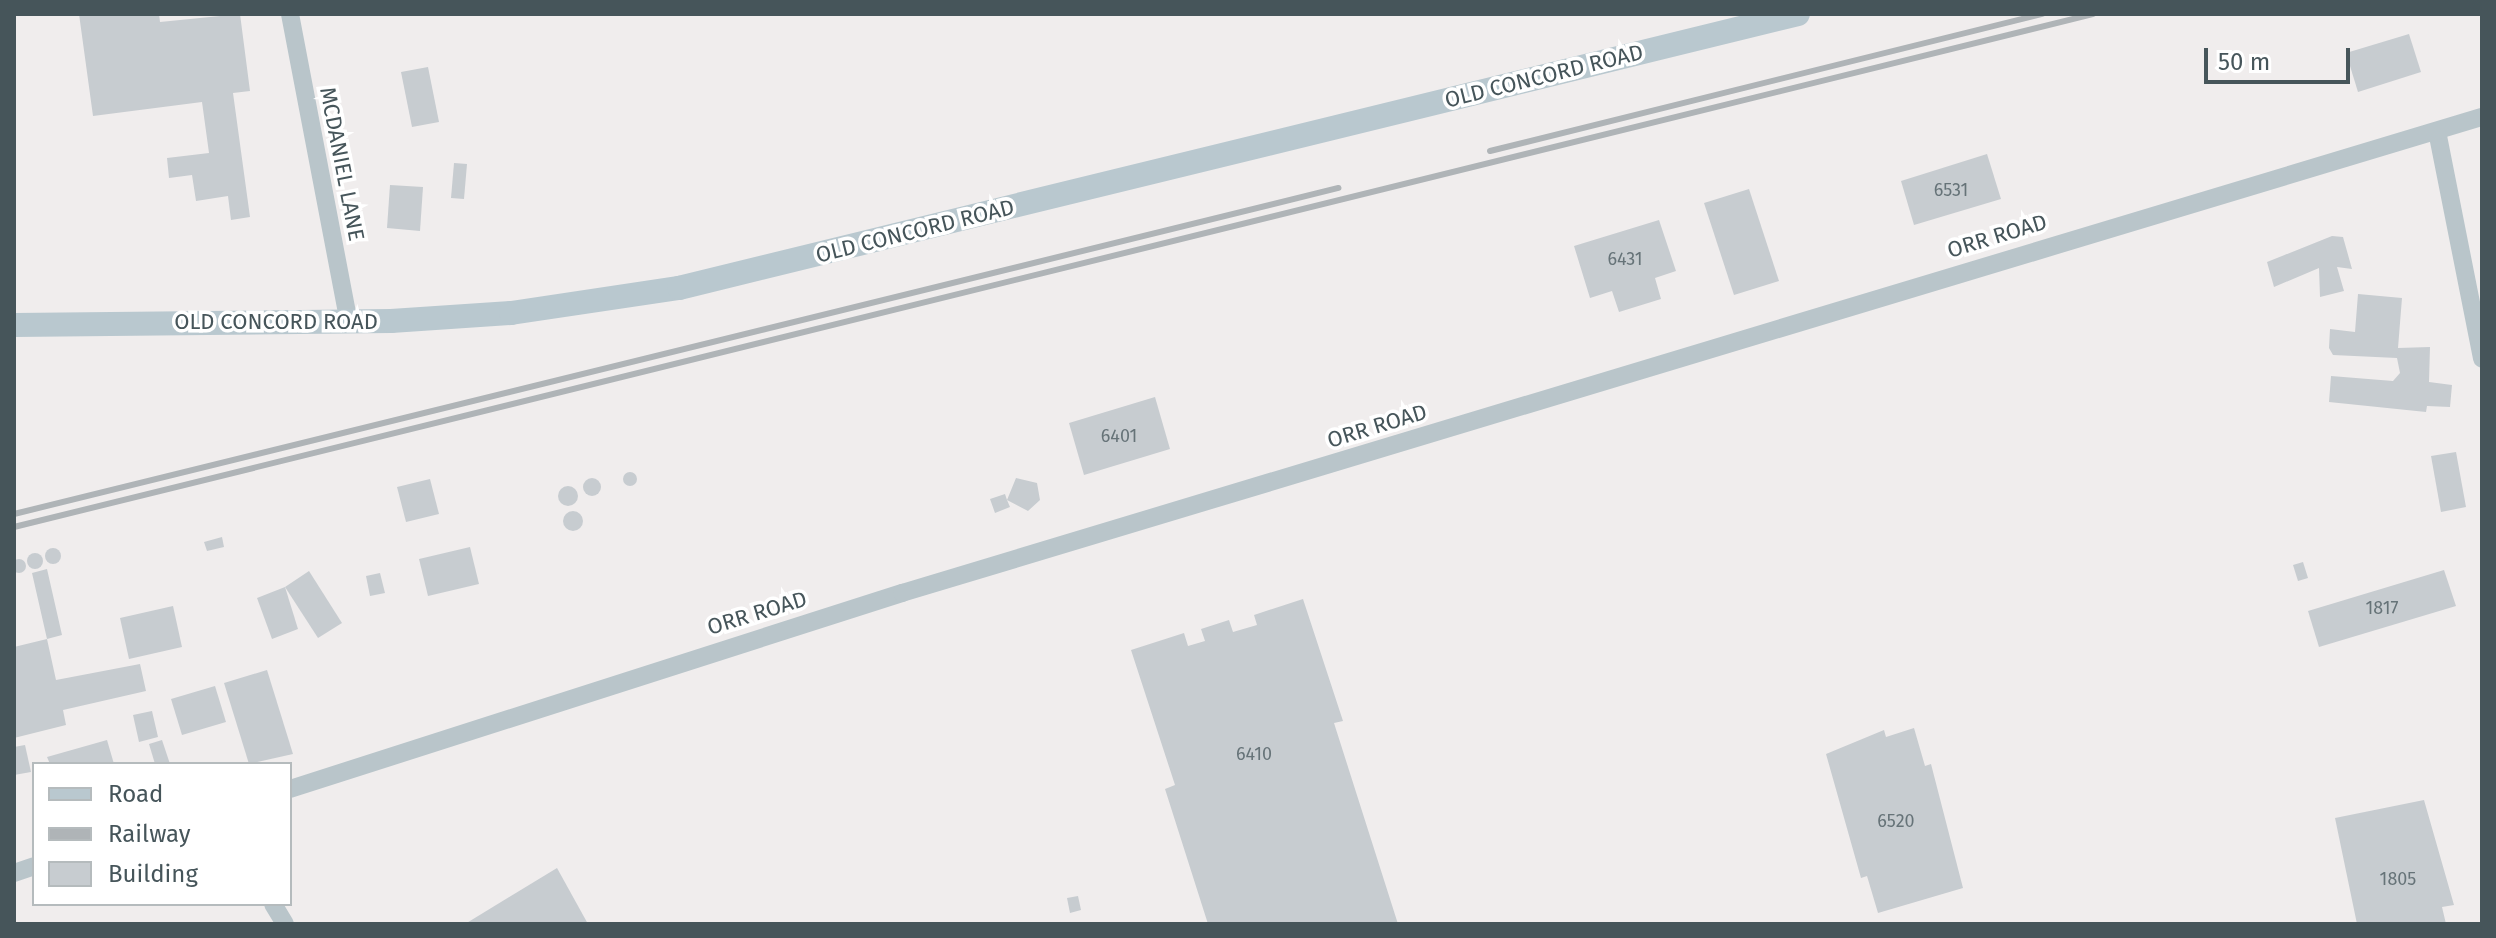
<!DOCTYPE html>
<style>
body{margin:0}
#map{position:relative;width:2496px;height:938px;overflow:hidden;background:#f0eded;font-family:"Fira Sans",sans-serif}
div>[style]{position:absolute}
.building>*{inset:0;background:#c7ccd0}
.round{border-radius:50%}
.street>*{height:18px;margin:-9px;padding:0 9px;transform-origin:9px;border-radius:9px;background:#b9c5ca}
.secondary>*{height:24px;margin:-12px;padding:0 12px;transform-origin:12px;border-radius:12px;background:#b9c8cf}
.rail>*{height:6px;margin:-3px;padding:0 3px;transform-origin:3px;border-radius:3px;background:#afb4b7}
span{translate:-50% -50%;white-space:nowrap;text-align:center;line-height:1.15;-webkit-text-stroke:7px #fff;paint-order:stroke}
.number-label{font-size:18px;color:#667378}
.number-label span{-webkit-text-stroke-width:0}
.street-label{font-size:22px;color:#46555a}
.frame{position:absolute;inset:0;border:16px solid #46555a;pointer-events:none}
.legend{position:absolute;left:32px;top:762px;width:260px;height:144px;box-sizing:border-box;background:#fff;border:2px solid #b5bbbd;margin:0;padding:10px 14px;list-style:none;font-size:24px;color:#46555a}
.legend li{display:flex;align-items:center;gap:16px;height:40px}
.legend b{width:40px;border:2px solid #b5bbbd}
.scale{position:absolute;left:2204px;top:48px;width:146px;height:36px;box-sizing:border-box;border:4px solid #46555a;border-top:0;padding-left:10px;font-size:24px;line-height:28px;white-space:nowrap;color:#46555a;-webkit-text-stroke:6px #fff;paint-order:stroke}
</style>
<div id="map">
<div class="building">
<div style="clip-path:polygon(79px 14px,159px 14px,160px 22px,240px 14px,250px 91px,233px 93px,250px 217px,231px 220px,228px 196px,196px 201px,192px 175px,169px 178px,167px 158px,209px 153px,202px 102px,93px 116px)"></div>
<div style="clip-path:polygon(2409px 34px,2421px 72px,2358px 92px,2346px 53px)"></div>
<div style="clip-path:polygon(428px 67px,439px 122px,412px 127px,401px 72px)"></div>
<div style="clip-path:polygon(1987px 154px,2001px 199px,1914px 225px,1901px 181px)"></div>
<div style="clip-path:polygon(454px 163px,467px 164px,464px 199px,451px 198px)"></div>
<div style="clip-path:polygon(390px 185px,423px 187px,420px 231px,387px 228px)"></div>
<div style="clip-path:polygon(1749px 189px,1779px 281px,1734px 295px,1704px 203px)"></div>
<div style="clip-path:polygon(1659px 220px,1676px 271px,1655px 278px,1661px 299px,1619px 312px,1612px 291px,1590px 298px,1574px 246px)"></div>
<div style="clip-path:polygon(2332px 236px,2343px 237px,2352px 269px,2337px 267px,2344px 291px,2320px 297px,2319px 268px,2274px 287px,2267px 262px)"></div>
<div style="clip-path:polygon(2358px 294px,2402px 298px,2398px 348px,2430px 347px,2429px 382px,2452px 385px,2450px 407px,2427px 406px,2426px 412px,2329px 402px,2331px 376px,2393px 381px,2400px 373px,2397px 358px,2333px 355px,2329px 348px,2330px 329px,2355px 332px)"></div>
<div style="clip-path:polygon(1155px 397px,1170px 449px,1084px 475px,1069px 423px)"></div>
<div style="clip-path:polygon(2456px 452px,2466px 507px,2441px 512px,2431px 456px)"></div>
<div class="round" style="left:623px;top:472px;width:14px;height:14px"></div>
<div class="round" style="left:583px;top:478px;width:18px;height:18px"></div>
<div style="clip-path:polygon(1016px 478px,1037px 483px,1040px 500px,1028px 511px,1007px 500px,1010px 507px,995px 513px,990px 499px,1005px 494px,1007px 500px)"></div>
<div style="clip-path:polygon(430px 479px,439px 514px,406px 522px,397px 487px)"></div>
<div class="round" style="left:558px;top:486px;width:20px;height:20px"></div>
<div class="round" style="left:563px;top:511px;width:20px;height:20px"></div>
<div style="clip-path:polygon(222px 537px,224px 547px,207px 551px,204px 542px)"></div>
<div style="clip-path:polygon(470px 547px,479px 584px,428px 596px,419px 559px)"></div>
<div class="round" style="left:45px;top:548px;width:16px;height:16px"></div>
<div class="round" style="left:27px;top:553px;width:16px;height:16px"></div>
<div class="round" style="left:12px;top:559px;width:14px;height:14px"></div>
<div style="clip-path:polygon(2303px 562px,2308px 578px,2298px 581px,2293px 565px)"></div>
<div style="clip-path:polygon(47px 569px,62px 635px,47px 639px,56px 680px,140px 664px,146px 691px,63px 710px,66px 725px,14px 738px,14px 647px,47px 639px,32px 573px)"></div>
<div style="clip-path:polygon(2444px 570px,2456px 606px,2319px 647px,2308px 611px)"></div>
<div style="clip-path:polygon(309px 571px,342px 623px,318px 638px,285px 587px)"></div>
<div style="clip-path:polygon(380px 573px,385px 593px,370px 596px,366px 576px)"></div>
<div style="clip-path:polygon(285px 587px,298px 629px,272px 639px,257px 598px)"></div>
<div style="clip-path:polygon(1303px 599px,1343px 721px,1334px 723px,1398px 924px,1208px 924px,1165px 789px,1175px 785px,1131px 650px,1184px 633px,1188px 646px,1205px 641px,1201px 629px,1229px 620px,1233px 632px,1257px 625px,1254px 615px)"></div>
<div style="clip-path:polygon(173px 606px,182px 647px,129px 659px,120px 618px)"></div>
<div style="clip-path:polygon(267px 670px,293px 754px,249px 764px,224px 683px)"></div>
<div style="clip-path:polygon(215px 686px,226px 722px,182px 735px,171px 699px)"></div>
<div style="clip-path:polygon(152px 711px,158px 737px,139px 742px,133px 715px)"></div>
<div style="clip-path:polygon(1914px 728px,1925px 766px,1931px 764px,1963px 888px,1878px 913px,1867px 876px,1861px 878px,1826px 754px,1884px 730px,1886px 737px)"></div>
<div style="clip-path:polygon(107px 740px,114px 764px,50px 764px,47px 757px)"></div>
<div style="clip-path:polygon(162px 740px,170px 764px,155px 764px,149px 744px)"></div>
<div style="clip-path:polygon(25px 745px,31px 772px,14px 775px,14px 747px)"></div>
<div style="clip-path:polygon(2424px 800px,2454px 905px,2442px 907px,2446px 924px,2357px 924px,2335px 818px)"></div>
<div style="clip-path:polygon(557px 868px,588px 924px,465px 924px)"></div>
<div style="clip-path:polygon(1078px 896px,1081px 910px,1070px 913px,1067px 898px)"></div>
</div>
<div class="street">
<div style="left:290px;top:14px;width:314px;rotate:79.2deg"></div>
<div style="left:2437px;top:131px;width:232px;rotate:78.8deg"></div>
<div style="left:290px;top:789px;width:643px;rotate:-17.76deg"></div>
<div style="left:902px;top:593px;width:1650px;rotate:-16.77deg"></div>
<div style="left:14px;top:873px;width:21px;rotate:-19deg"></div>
<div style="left:273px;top:904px;width:23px;rotate:59deg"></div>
</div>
<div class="secondary">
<div style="left:14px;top:325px;width:377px;rotate:-0.6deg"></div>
<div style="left:391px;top:321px;width:120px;rotate:-3.8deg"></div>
<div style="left:511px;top:313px;width:170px;rotate:-8.5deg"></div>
<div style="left:679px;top:288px;width:1152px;rotate:-13.76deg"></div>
</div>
<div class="rail">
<div style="left:1490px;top:151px;width:569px;rotate:-13.94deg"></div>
<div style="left:14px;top:514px;width:1364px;rotate:-13.83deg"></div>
<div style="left:14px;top:527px;width:2141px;rotate:-13.86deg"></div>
</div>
<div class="number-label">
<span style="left:1951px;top:190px">6531</span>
<span style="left:1625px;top:259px">6431</span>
<span style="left:1119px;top:436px">6401</span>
<span style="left:2382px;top:608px">1817</span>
<span style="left:1254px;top:754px">6410</span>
<span style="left:1896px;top:821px">6520</span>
<span style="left:2398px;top:879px">1805</span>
</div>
<div class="street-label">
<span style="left:1544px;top:76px;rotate:-14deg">OLD CONCORD ROAD</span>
<span style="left:342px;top:164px;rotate:79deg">MCDANIEL LANE</span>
<span style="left:915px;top:231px;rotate:-14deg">OLD CONCORD ROAD</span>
<span style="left:1997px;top:236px;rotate:-17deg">ORR ROAD</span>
<span style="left:276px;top:322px">OLD CONCORD ROAD</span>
<span style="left:1377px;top:426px;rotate:-17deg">ORR ROAD</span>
<span style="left:757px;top:613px;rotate:-17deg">ORR ROAD</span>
</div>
<div class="frame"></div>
<ul class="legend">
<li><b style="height:10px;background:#b9c8cf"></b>Road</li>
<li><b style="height:10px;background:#afb4b7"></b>Railway</li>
<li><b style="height:22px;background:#c7ccd0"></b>Building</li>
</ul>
<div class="scale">50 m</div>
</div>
